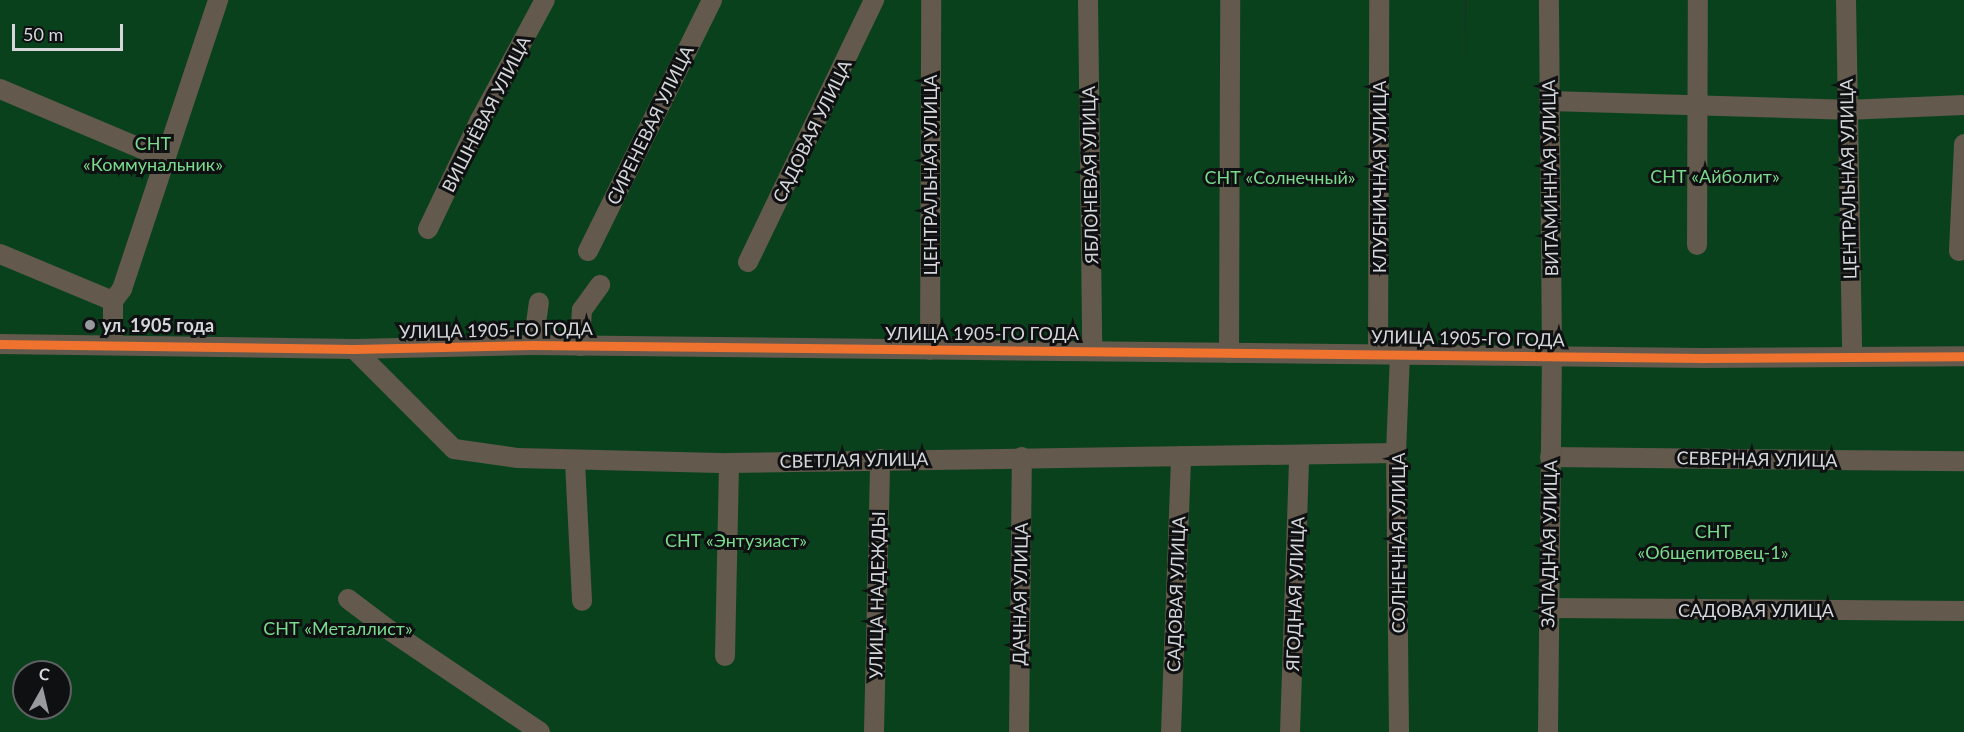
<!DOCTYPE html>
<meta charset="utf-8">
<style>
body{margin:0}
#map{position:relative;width:1964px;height:732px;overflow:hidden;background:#26282b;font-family:Lato,sans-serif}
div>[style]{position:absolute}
.green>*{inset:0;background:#0a411d}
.minor>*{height:20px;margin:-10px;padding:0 10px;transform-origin:10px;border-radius:10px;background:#63594c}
.cycleway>*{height:9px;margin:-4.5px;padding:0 4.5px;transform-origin:4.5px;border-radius:4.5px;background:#ef722f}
.dots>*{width:16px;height:16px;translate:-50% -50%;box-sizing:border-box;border:3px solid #0f1012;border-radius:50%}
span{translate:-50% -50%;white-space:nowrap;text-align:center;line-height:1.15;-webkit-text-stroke:6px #0f1012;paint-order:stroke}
.street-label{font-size:18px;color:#d6d7da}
.park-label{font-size:18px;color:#79db8c}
.poi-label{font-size:18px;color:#d6d7da;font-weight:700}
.left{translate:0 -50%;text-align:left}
.north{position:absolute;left:12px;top:660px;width:60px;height:60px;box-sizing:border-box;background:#0f1012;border:2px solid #5f6062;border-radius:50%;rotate:8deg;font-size:16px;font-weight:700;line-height:24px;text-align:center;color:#d6d7da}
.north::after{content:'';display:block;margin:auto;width:21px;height:27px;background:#989a9d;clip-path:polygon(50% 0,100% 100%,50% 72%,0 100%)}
.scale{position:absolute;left:12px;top:24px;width:111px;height:27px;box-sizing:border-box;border:3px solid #d6d7da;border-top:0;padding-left:8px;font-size:18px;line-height:21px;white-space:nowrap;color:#d6d7da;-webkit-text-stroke:4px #0f1012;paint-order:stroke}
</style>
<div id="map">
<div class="green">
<div style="clip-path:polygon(evenodd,0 0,1465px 0,1465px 74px,1466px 0,1964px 0,1964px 732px,0 732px,0 0,24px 672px,60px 672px,60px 708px,24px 708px,24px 672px)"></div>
</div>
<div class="minor">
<div style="left:1088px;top:0;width:350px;rotate:89.3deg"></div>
<div style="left:1846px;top:0;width:357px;rotate:89deg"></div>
<div style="left:0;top:89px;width:180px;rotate:22.9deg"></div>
<div style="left:1549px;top:101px;width:297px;rotate:1.7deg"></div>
<div style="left:1846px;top:110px;width:118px;rotate:-2.4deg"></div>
<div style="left:428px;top:229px;width:121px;rotate:-64.5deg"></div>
<div style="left:480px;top:120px;width:136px;rotate:-61.6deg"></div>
<div style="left:1697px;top:245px;width:245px;rotate:-89.8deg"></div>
<div style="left:588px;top:251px;width:280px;rotate:-63.7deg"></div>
<div style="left:1959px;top:251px;width:107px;rotate:-87.3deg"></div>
<div style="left:0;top:254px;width:122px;rotate:22.6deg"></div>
<div style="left:748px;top:262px;width:291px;rotate:-64.3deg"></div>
<div style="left:0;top:344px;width:354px;rotate:0.8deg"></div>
<div style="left:354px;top:349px;width:179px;rotate:-1.3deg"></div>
<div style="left:533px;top:345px;width:1170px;rotate:0.64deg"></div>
<div style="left:1703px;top:358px;width:261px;rotate:-0.4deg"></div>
<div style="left:113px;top:344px;width:43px;rotate:-90deg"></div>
<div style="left:113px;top:301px;width:15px;rotate:-53deg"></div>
<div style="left:122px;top:289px;width:305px;rotate:-71.6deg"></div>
<div style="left:533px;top:345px;width:43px;rotate:-82.1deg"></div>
<div style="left:580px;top:346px;width:36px;rotate:-87deg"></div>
<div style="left:582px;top:310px;width:31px;rotate:-54deg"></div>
<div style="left:354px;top:349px;width:141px;rotate:45deg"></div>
<div style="left:454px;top:449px;width:65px;rotate:8deg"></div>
<div style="left:518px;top:458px;width:211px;rotate:1.4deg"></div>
<div style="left:729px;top:463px;width:667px;rotate:-0.86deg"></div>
<div style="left:930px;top:350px;width:350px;rotate:-89.8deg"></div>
<div style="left:1229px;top:353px;width:353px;rotate:-89.8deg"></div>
<div style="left:1378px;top:354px;width:354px;rotate:-89.8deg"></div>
<div style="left:1550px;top:457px;width:414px;rotate:0.6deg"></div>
<div style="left:575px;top:462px;width:139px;rotate:87.1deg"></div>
<div style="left:348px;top:599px;width:51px;rotate:37.1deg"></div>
<div style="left:389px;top:630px;width:182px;rotate:34deg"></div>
<div style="left:1548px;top:608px;width:416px;rotate:0.4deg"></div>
<div style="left:725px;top:656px;width:193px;rotate:-88.8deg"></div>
<div style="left:874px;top:732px;width:273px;rotate:-88.7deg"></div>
<div style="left:1019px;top:732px;width:275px;rotate:-89.4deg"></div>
<div style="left:1171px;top:732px;width:276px;rotate:-87.9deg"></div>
<div style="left:1290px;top:732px;width:276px;rotate:-88.1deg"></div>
<div style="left:1399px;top:732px;width:279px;rotate:-90.6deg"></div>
<div style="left:1396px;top:453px;width:99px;rotate:-87.7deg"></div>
<div style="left:1548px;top:732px;width:376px;rotate:-89.4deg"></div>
<div style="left:1552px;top:356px;width:356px;rotate:-90.5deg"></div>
</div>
<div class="cycleway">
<div style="left:0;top:344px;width:354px;rotate:0.8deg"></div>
<div style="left:354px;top:349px;width:179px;rotate:-1.3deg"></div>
<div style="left:533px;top:345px;width:1170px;rotate:0.64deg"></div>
<div style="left:1703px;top:358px;width:261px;rotate:-0.4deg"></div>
</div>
<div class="dots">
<div style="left:90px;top:325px;background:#989a9d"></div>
</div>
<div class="street-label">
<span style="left:486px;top:114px;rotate:-63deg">ВИШНЁВАЯ УЛИЦА</span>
<span style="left:650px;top:125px;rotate:-64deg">СИРЕНЕВАЯ УЛИЦА</span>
<span style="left:812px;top:131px;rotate:-64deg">САДОВАЯ УЛИЦА</span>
<span style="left:930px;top:175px;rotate:-90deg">ЦЕНТРАЛЬНАЯ УЛИЦА</span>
<span style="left:1090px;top:175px;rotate:-91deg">ЯБЛОНЕВАЯ УЛИЦА</span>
<span style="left:1379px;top:177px;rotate:-90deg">КЛУБНИЧНАЯ УЛИЦА</span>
<span style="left:1550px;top:178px;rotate:-91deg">ВИТАМИННАЯ УЛИЦА</span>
<span style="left:1848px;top:179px;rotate:-91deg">ЦЕНТРАЛЬНАЯ УЛИЦА</span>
<span style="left:496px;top:330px;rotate:-1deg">УЛИЦА 1905-ГО ГОДА</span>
<span style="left:982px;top:333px">УЛИЦА 1905-ГО ГОДА</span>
<span style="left:1468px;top:338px;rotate:1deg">УЛИЦА 1905-ГО ГОДА</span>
<span style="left:1757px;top:459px;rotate:1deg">СЕВЕРНАЯ УЛИЦА</span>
<span style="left:854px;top:460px;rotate:-1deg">СВЕТЛАЯ УЛИЦА</span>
<span style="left:1398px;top:543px;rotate:-90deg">СОЛНЕЧНАЯ УЛИЦА</span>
<span style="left:1549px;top:544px;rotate:-89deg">ЗАПАДНАЯ УЛИЦА</span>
<span style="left:1020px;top:594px;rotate:-89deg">ДАЧНАЯ УЛИЦА</span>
<span style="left:1176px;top:594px;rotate:-88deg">САДОВАЯ УЛИЦА</span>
<span style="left:1295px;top:594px;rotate:-88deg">ЯГОДНАЯ УЛИЦА</span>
<span style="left:877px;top:595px;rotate:-89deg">УЛИЦА НАДЕЖДЫ</span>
<span style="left:1756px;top:610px">САДОВАЯ УЛИЦА</span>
</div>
<div class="park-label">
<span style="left:153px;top:154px">СНТ<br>«Коммунальник»</span>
<span style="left:1715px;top:176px">СНТ «Айболит»</span>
<span style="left:1280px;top:177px">СНТ «Солнечный»</span>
<span style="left:1713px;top:542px">СНТ<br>«Общепитовец-1»</span>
<span style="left:736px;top:540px">СНТ «Энтузиаст»</span>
<span style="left:338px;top:628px">СНТ «Металлист»</span>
</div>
<div class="poi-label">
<span class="left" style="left:102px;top:325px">ул. 1905 года</span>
</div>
<div class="north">С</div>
<div class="scale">50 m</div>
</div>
